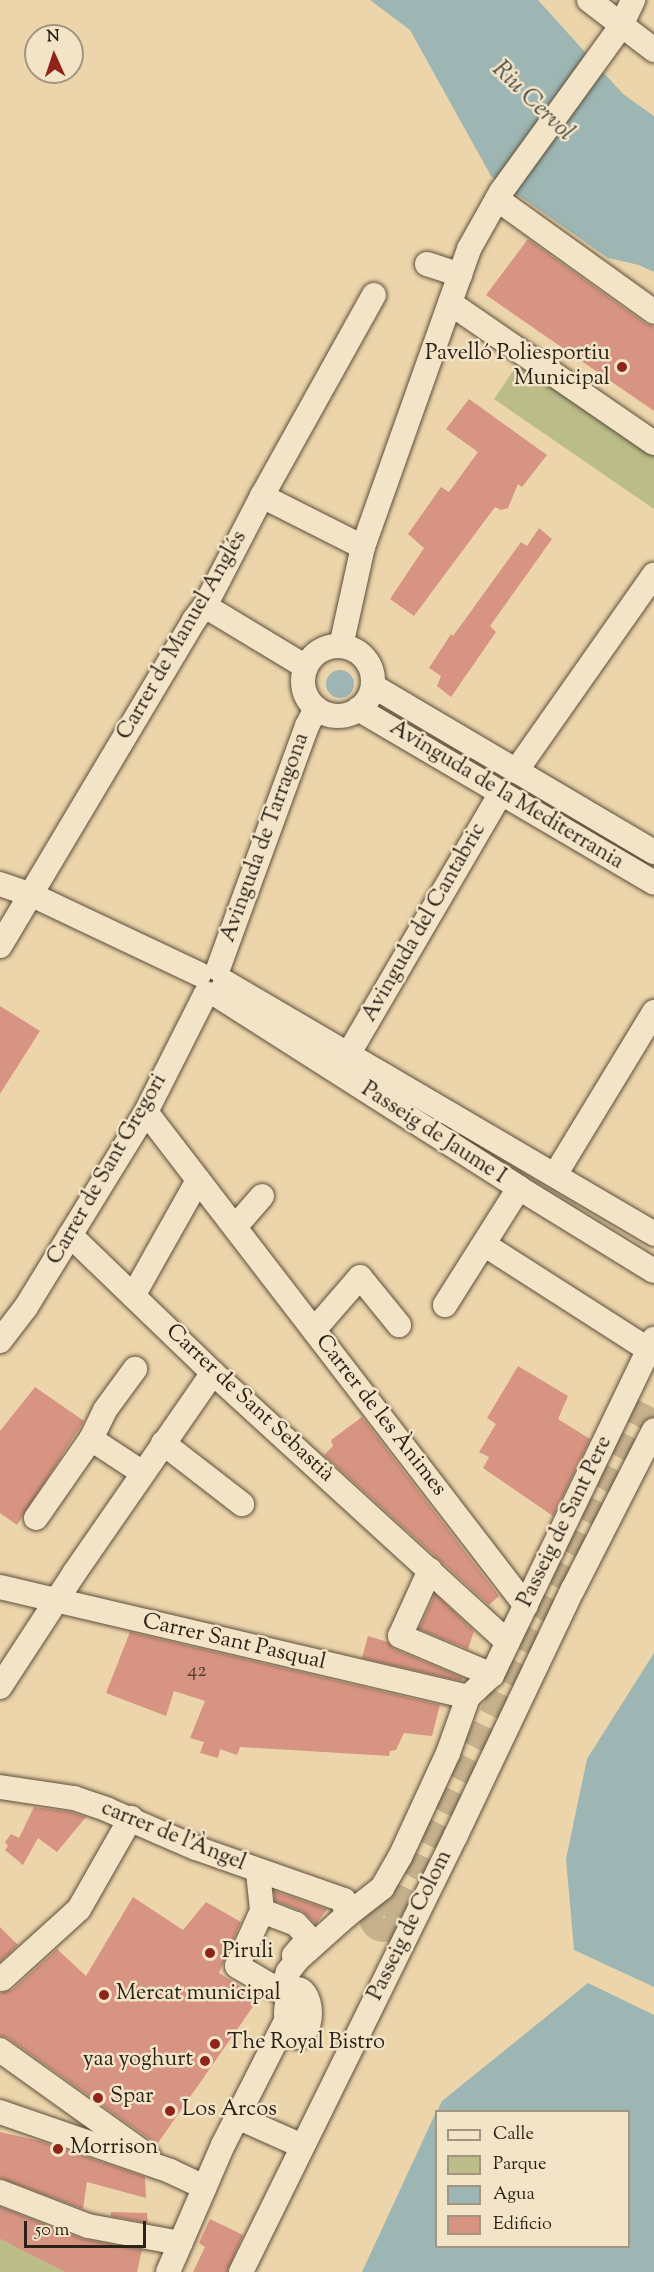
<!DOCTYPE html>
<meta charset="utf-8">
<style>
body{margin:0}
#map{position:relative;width:654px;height:2272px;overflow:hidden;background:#edd5ab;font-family:"Sorts Mill Goudy",serif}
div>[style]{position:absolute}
.green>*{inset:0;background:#babd88}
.water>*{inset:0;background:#9db6b3}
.round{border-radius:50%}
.building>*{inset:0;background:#d89482}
.minor-tunnel>*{height:24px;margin-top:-12px;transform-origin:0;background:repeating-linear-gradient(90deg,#c6b18d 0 24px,transparent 0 36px)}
.minor-tunnel>.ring{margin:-12px;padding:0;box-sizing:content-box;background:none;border:24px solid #c6b18d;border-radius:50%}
.roads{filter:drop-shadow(0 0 2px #5c4f3c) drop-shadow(0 0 2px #5c4f3c)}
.minor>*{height:24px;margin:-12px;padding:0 12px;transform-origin:12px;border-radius:12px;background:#f3e4c8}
.minor>.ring{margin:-12px;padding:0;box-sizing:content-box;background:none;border:24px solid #f3e4c8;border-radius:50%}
.dots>*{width:16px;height:16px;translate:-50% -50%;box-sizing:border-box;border:3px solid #f3e4c8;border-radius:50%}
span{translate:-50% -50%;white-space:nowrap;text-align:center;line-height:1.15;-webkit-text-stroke:5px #f3e4c8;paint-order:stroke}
.number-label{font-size:20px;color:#563e32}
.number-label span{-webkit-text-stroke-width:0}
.poi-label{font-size:22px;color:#2b2217}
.right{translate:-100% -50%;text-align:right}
.left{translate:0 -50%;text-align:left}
.street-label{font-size:22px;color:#2b2217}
.water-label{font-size:24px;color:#4d4e46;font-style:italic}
.legend{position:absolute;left:435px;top:2110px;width:195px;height:138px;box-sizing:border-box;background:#f3e4c8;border:2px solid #a39681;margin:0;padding:8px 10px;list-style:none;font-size:18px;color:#2b2217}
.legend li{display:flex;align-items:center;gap:12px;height:30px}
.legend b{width:30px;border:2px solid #a39681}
.north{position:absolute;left:24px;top:24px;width:60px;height:60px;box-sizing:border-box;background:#f3e4c8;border:2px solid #a39681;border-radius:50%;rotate:357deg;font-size:16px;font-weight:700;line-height:24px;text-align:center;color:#2b2217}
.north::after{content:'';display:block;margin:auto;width:21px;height:27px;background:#8f2418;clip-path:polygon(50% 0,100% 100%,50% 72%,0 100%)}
.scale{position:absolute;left:24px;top:2221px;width:122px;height:27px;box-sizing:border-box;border:3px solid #2b2217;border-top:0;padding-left:8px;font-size:18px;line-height:21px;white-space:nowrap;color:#2b2217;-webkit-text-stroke:4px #f3e4c8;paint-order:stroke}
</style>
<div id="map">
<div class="green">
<div style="clip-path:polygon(520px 361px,654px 456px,654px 509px,494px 399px)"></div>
<div style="clip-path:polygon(0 2239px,45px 2262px,65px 2272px,0 2272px)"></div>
</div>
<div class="water">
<div style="clip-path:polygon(370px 0,538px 0,623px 94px,654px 116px,654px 272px,639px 265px,608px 258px,491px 176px,410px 30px)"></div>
<div class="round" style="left:326px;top:670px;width:28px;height:28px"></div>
<div style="clip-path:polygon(654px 1653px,654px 1987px,574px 1950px,566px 1859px,587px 1759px)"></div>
<div style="clip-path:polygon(588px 1983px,654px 2015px,654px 2272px,362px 2272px,436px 2112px,436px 2246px,628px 2246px,628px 2112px,437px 2112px,442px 2101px)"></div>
</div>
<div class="building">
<div style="clip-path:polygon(528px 239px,646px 324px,654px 326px,654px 411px,486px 295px)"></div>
<div style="clip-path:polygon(469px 399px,547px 455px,522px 487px,518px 484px,508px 508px,501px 510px,495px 507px,414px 616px,390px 599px,424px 548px,408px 534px,441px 487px,449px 492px,478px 452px,446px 429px)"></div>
<div style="clip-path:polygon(539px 528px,552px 539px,490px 626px,496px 632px,451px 697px,437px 686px,441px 676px,429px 668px,451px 634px,453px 636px,521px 542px,527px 546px)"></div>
<div style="clip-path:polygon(0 1006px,40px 1031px,0 1094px)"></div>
<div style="clip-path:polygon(518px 1366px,568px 1396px,558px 1419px,590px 1439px,553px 1516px,483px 1468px,489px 1457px,479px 1452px,496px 1424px,487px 1418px)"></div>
<div style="clip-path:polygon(35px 1387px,84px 1421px,17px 1525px,0 1513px,0 1431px)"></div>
<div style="clip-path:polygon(362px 1417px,499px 1596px,489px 1605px,324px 1455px,333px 1446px,331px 1440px)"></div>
<div style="clip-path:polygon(435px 1594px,474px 1631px,468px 1649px,419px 1629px)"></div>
<div style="clip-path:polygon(130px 1632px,440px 1705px,432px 1736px,404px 1733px,396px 1750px,390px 1751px,389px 1756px,240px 1747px,237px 1755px,220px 1749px,218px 1758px,200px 1753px,204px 1742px,190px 1738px,205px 1701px,174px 1691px,166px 1716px,106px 1693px)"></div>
<div style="clip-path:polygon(368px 1636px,388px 1642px,394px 1649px,463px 1678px,461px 1681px,362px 1658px)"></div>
<div style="clip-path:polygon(34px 1807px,71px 1812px,86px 1817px,57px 1852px,38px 1838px,23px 1865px,5px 1850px,8px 1846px,5px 1842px,11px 1834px,19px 1838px)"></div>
<div style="clip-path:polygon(274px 1891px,327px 1909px,316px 1924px,302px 1911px,275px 1901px)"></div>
<div style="clip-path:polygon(133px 1897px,183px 1930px,206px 1902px,241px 1922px,219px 1973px,259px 1998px,158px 2143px,155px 2143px,8px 2038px,0 2036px,0 1993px,12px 1990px,57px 1949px,86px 1976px)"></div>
<div style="clip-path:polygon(0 1927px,18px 1945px,0 1962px)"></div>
<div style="clip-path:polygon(0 2132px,40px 2141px,145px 2177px,146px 2198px,87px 2182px,83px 2209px,0 2178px)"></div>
<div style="clip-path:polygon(0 2207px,83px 2239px,142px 2250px,137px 2272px,65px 2272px,0 2239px)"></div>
<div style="clip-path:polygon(111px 2212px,147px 2213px,148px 2223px,111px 2216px)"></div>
<div style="clip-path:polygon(210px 2219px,243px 2235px,227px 2272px,193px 2272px,205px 2247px,199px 2243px)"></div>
</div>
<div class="minor-tunnel">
<div class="ring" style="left:371px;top:1904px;width:2px;height:2px"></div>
<div style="left:393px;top:1908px;width:576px;rotate:-63.08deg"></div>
</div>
<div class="roads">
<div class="minor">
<div style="left:589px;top:0;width:82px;rotate:37.6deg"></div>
<div style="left:497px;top:199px;width:193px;rotate:35.7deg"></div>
<div style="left:427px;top:264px;width:35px;rotate:18deg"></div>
<div style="left:450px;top:303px;width:247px;rotate:34.5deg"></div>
<div style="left:262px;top:496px;width:113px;rotate:26.8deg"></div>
<div style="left:205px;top:606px;width:118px;rotate:31.1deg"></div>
<div style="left:341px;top:646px;width:101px;rotate:-77.5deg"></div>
<div style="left:363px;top:547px;width:316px;rotate:-70.4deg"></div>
<div style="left:469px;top:249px;width:65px;rotate:-60.7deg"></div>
<div style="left:501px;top:192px;width:205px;rotate:-54.1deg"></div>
<div style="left:621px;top:26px;width:29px;rotate:-65deg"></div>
<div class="ring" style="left:303px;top:646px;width:46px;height:46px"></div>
<div style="left:373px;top:686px;width:326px;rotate:30.6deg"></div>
<div style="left:358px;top:709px;width:343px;rotate:30.4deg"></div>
<div style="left:516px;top:771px;width:240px;rotate:-54.9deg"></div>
<div style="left:0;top:884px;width:34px;rotate:19deg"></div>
<div style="left:32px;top:895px;width:185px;rotate:25.3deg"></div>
<div style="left:0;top:946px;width:379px;rotate:-59.2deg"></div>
<div style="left:194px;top:620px;width:18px;rotate:-52deg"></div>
<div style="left:205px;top:606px;width:124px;rotate:-62.6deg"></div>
<div style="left:262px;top:496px;width:230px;rotate:-60.9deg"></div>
<div style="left:218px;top:969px;width:259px;rotate:-69.9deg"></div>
<div style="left:307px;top:726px;width:20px;rotate:-63deg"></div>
<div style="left:225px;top:982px;width:498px;rotate:30.4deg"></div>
<div style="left:215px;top:994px;width:361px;rotate:32.5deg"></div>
<div style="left:519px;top:1188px;width:158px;rotate:31.6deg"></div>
<div style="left:349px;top:1053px;width:301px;rotate:-59.7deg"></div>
<div style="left:146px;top:1112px;width:623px;rotate:52.43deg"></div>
<div style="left:555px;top:1175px;width:191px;rotate:-58.7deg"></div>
<div style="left:235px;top:1227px;width:41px;rotate:-48.9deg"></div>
<div style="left:70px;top:1235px;width:199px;rotate:44deg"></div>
<div style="left:213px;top:1373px;width:399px;rotate:42.4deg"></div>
<div style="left:485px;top:1245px;width:195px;rotate:32.6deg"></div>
<div style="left:133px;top:1296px;width:133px;rotate:-60.7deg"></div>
<div style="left:445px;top:1305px;width:138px;rotate:-57.7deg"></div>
<div style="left:314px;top:1330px;width:70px;rotate:-49deg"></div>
<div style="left:360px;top:1277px;width:62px;rotate:50.9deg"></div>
<div style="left:0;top:1341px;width:43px;rotate:-52.6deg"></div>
<div style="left:26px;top:1307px;width:229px;rotate:-58.4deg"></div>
<div style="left:146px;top:1112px;width:133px;rotate:-63.2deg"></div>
<div style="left:91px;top:1439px;width:62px;rotate:33.2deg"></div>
<div style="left:163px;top:1443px;width:100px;rotate:37.7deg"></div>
<div style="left:36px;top:1518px;width:96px;rotate:-55.2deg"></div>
<div style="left:91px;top:1439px;width:32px;rotate:-64deg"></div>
<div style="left:105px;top:1410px;width:51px;rotate:-53.8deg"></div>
<div style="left:430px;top:1570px;width:72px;rotate:114.4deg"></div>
<div style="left:400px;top:1636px;width:100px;rotate:23deg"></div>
<div style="left:0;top:1587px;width:481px;rotate:13.2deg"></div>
<div style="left:0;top:1687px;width:137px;rotate:-56.9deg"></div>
<div style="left:75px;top:1572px;width:242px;rotate:-55.3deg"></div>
<div style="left:0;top:1787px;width:75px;rotate:8.5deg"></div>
<div style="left:74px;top:1798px;width:36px;rotate:19deg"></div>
<div style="left:108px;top:1810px;width:96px;rotate:23.4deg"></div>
<div style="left:196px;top:1848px;width:157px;rotate:19.4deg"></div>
<div style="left:344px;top:1900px;width:16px;rotate:83deg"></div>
<div style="left:346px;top:1916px;width:66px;rotate:138.1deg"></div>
<div style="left:297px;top:1960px;width:15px;rotate:127deg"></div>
<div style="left:288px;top:1972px;width:12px;rotate:110deg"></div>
<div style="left:284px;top:1983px;width:11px;rotate:68deg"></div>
<div style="left:258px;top:1872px;width:39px;rotate:84deg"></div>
<div style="left:262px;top:1911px;width:60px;rotate:114.4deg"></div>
<div style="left:237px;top:1966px;width:58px;rotate:30.1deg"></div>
<div style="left:262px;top:1911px;width:36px;rotate:21deg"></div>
<div style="left:296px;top:1924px;width:19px;rotate:47deg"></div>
<div style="left:309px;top:1938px;width:23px;rotate:131deg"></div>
<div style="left:346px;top:1916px;width:46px;rotate:-37.9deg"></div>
<div style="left:382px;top:1888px;width:36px;rotate:-60deg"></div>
<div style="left:400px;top:1857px;width:115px;rotate:-65.2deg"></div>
<div style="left:448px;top:1753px;width:59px;rotate:-70.3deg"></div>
<div style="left:468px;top:1697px;width:33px;rotate:-43deg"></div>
<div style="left:492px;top:1675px;width:373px;rotate:-64.3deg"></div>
<div style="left:2px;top:1979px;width:104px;rotate:-42.3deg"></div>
<div style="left:79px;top:1909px;width:105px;rotate:-60.3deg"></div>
<div class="ring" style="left:286px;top:1989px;width:-2px;height:-2px"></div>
<div style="left:0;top:2050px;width:182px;rotate:35.6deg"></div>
<div style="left:0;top:2112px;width:180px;rotate:19.1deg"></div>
<div style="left:170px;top:2171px;width:38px;rotate:25deg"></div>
<div style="left:237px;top:2117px;width:71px;rotate:24deg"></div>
<div style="left:0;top:2192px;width:94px;rotate:21.1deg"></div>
<div style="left:88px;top:2226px;width:94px;rotate:10.5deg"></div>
<div style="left:168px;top:2272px;width:138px;rotate:-66.6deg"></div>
<div style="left:223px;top:2145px;width:153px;rotate:-63.1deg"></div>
<div style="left:241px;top:2272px;width:487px;rotate:-63.8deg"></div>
<div style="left:456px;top:1835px;width:272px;rotate:-64.6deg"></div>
<div style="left:573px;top:1589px;width:178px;rotate:-63deg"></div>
</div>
</div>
<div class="dots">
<div style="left:622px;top:367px;background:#8f2418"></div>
<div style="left:210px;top:1953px;background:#8f2418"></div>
<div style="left:104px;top:1995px;background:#8f2418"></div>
<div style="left:215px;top:2044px;background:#8f2418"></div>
<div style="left:205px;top:2061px;background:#8f2418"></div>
<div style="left:98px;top:2098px;background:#8f2418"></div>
<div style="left:170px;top:2111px;background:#8f2418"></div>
<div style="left:58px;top:2149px;background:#8f2418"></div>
</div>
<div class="number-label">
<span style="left:197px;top:1671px">42</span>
</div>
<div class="poi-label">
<span class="right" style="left:610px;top:367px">Pavelló Poliesportiu<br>Municipal</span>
<span class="left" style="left:222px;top:1953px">Piruli</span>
<span class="left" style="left:116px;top:1995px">Mercat municipal</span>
<span class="left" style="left:227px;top:2044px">The Royal Bistro</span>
<span class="right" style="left:193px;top:2061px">yaa yoghurt</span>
<span class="left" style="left:110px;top:2098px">Spar</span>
<span class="left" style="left:182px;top:2111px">Los Arcos</span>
<span class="left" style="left:70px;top:2149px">Morrison</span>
</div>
<div class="street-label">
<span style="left:183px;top:636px;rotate:-60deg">Carrer de Manuel Anglés</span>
<span style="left:506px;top:796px;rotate:31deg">Avinguda de la Mediterrania</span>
<span style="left:266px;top:838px;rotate:-70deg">Avinguda de Tarragona</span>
<span style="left:425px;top:923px;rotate:-60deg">Avinguda del Cantabric</span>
<span style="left:433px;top:1134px;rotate:33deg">Passeig de Jaume I</span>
<span style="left:108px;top:1170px;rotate:-60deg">Carrer de Sant Gregori</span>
<span style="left:249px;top:1404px;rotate:43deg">Carrer de Sant Sebastià</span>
<span style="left:380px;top:1416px;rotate:52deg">Carrer de les Ànimes</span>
<span style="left:566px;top:1522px;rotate:-64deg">Passeig de Sant Pere</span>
<span style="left:234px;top:1643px;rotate:13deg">Carrer Sant Pasqual</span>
<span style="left:173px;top:1837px;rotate:22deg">carrer de l'Àngel</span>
<span style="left:411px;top:1926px;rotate:-64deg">Passeig de Colom</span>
</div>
<div class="water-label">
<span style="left:532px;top:102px;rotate:44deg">Riu Cervol</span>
</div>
<ul class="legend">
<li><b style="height:8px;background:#f3e4c8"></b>Calle</li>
<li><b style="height:16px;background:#babd88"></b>Parque</li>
<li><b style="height:16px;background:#9db6b3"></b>Agua</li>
<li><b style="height:16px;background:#d89482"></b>Edificio</li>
</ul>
<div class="north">N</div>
<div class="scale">50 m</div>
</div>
